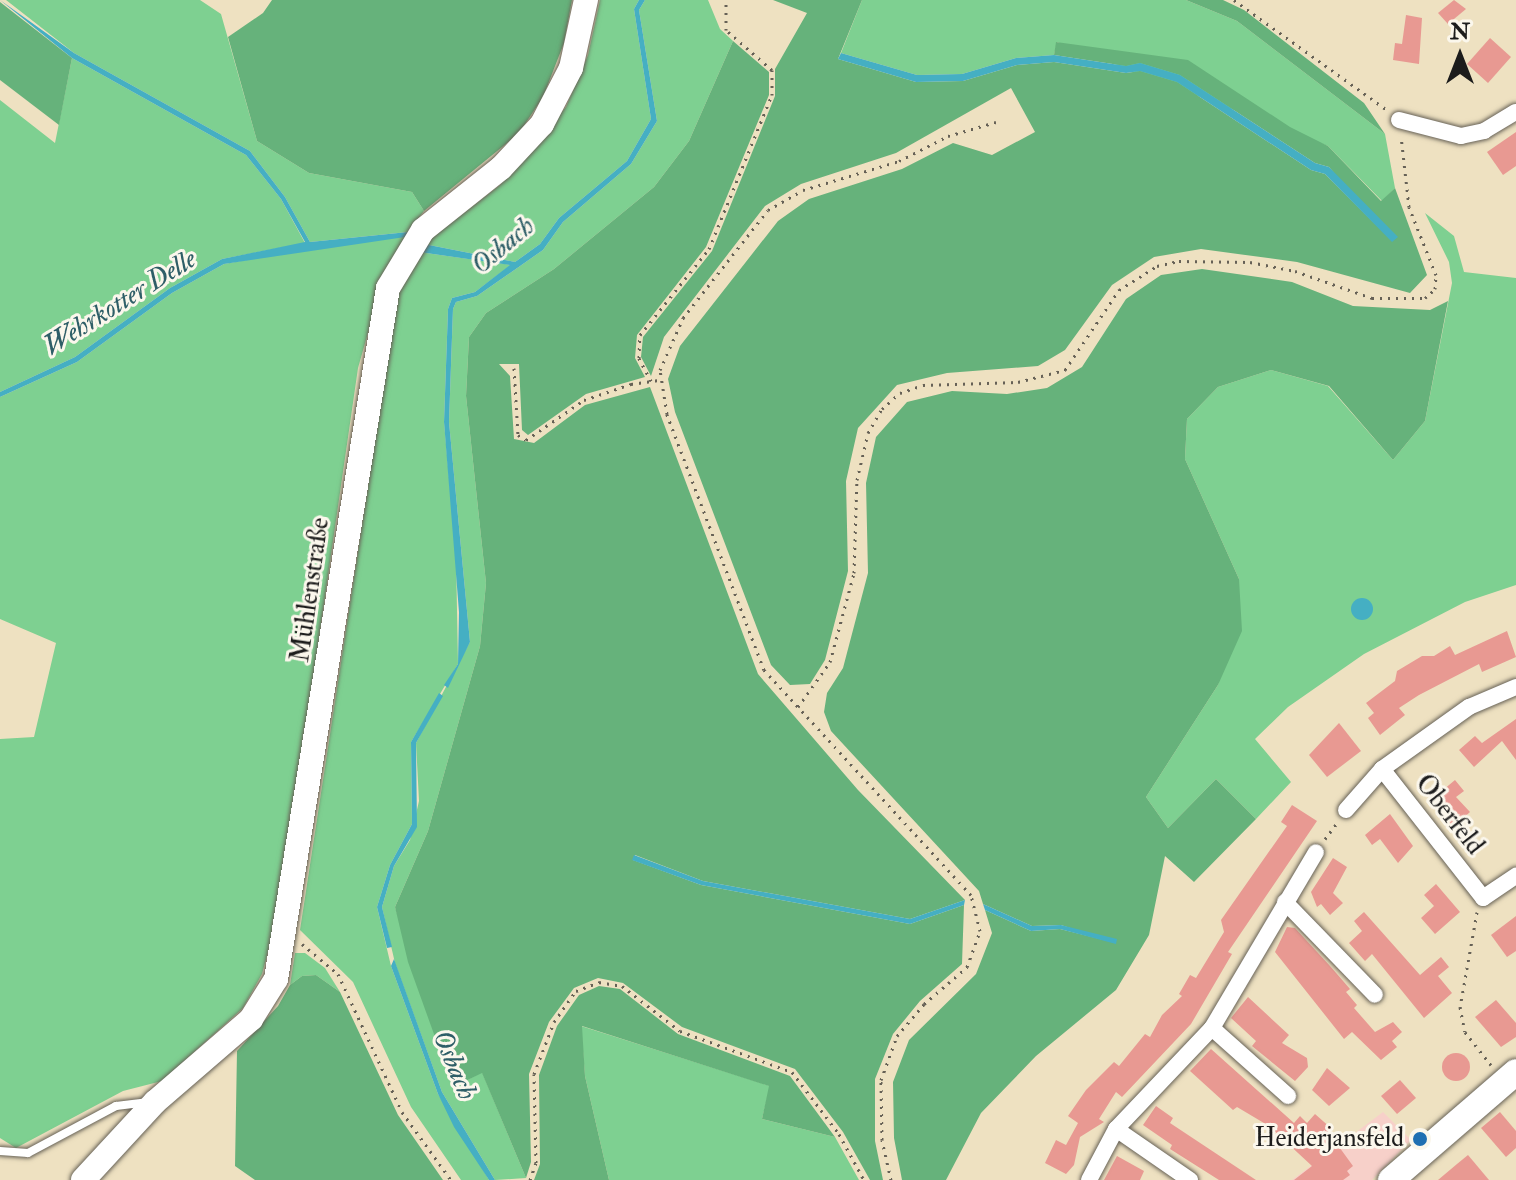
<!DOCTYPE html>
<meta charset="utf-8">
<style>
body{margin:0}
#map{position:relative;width:1516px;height:1180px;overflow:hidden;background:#eee1c1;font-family:"IM FELL Double Pica",serif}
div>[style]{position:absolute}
.built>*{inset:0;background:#f7d0c9}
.green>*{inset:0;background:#7ed091}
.forest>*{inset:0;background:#66b27b}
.water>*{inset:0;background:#45afc3}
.round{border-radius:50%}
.building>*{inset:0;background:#e89992}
.path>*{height:3px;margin-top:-1.5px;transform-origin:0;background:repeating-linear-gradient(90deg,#666156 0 2px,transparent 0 8px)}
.roads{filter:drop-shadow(0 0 2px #666156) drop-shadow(0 0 2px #666156)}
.lane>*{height:8px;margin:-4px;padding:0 4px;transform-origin:4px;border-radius:4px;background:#fff}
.street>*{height:16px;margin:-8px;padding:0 8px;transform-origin:8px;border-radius:8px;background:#fff}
.secondary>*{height:24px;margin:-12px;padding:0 12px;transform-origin:12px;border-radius:12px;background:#fff}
.primary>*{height:26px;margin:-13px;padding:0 13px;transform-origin:13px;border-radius:13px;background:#fff}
.dots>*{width:22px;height:22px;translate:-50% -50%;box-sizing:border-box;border:4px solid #fbf7ec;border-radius:50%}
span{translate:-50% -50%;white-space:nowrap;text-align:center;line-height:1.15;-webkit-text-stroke:6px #fbf7ec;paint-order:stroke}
.street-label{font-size:26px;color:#1c1c1c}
.poi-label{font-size:26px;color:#1c1c1c}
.right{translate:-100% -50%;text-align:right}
.water-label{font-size:28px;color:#2e5e67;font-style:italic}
.north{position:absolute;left:1420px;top:16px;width:80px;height:80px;-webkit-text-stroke:6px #fbf7ec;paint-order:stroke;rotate:0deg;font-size:22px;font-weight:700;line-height:32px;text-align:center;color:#1c1c1c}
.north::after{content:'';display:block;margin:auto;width:28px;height:36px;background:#1c1c1c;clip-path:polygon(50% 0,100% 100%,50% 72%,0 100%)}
</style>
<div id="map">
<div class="built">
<div style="clip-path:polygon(1383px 1112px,1411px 1140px,1372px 1180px,1292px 1180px)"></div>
</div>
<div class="green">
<div style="clip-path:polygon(6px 0,200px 0,221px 14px,257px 141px,309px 173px,412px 192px,424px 211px,408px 232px,310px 242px,285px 197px,250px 151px,74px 53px)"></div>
<div style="clip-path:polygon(600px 0,639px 0,634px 9px,651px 119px,627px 161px,559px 218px,540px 244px,515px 262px,424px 244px,500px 185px,566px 107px,588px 55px)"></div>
<div style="clip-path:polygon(645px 0,708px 0,720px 29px,733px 41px,689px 141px,654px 187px,554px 269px,486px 313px,469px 337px,466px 396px,486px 583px,480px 646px,428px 831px,395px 907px,454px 1087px,482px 1072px,526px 1178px,495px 1180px,442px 1092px,395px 963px,382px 907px,394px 866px,410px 840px,419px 801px,416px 743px,470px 642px,449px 422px,453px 309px,456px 302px,477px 296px,543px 250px,563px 222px,631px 164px,657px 121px,639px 10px)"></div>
<div style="clip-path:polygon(862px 0,1186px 0,1237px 21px,1385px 134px,1395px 188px,1382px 201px,1328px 146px,1057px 42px,1054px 55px,1016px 58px,962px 74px,917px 75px,841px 53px)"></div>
<div style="clip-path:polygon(72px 58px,246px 155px,281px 199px,305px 243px,222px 259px,170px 288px,75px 357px,0 392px,0 100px,55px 143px)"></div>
<div style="clip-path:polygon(1425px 213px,1454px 236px,1464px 272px,1516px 278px,1516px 585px,1465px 602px,1364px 654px,1288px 707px,1255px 739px,1291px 782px,1256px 819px,1216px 779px,1168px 828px,1146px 797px,1218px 685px,1239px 579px,1185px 459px,1187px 419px,1218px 387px,1271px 370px,1328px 386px,1393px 460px,1425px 421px,1452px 283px,1449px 262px)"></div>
<div style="clip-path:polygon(376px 237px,405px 237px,385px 273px,358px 368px,280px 908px,262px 974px,243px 1008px,162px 1081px,123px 1091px,16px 1148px,0 1138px,0 739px,34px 737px,56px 643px,0 619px,0 397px,77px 362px,172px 293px,224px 264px)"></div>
<div style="clip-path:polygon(419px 252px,511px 265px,475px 292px,452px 298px,448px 309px,444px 422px,456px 556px,458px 664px,411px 742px,412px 824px,390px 865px,377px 907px,391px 966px,438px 1094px,489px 1180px,461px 1180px,411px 1107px,353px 982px,300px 930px,399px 284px)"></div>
<div style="clip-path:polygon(295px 953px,305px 953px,325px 968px,340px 992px,316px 975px,302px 976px,290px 985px)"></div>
<div style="clip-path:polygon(581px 1026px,770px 1086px,762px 1119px,835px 1137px,859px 1180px,609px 1180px,585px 1076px)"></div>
</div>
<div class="forest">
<div style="clip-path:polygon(272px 0,572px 0,564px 43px,543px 97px,519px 133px,424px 211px,412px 192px,309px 173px,257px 141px,228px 37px,263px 13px)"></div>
<div style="clip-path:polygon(773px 0,862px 0,838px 59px,916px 82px,963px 81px,1017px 65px,1054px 62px,1126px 73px,1140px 71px,1177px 82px,1311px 170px,1325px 174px,1392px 241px,1329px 167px,1315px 163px,1180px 75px,1140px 63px,1126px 66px,1054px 55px,1056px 42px,1188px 60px,1290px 127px,1328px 146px,1381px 201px,1395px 188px,1427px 275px,1410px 293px,1297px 262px,1201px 249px,1154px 257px,1112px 285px,1065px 350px,1038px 366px,947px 373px,897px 385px,858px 428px,846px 481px,848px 571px,825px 660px,810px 684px,790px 685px,771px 665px,675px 412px,668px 379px,680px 346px,778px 221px,809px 199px,902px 169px,953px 143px,992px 155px,1035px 132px,1011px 88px,896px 153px,801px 184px,765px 206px,664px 337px,651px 376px,641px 357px,643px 337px,712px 251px,775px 96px,775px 69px,807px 13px)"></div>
<div style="clip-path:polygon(1186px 0,1223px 0,1244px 10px,1364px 103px,1385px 134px,1237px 21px)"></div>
<div style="clip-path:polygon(0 2px,72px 58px,59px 125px,0 80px)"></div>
<div style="clip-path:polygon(733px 41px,769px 72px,769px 95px,706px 247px,637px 335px,635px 358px,645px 377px,586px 394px,528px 435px,522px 430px,519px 364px,499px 364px,510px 376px,514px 439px,534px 443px,585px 405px,650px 387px,758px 674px,858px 790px,965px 900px,910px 919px,703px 881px,635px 855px,633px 860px,701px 885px,910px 924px,964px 905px,962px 964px,920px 1001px,893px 1034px,875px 1079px,875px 1141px,883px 1180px,870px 1180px,843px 1132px,795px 1069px,682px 1027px,623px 983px,598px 978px,574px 988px,549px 1022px,529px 1074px,531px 1162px,526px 1178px,482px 1073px,453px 1087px,408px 962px,395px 907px,428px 831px,480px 646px,486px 583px,466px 396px,469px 337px,486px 313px,554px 269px,654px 187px,689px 141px)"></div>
<div style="clip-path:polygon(1202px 269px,1292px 282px,1353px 306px,1430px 310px,1448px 301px,1425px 421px,1393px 460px,1329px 386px,1271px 370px,1218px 387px,1187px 419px,1185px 459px,1239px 579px,1242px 631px,1218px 685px,1146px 797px,1168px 828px,1216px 779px,1256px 819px,1194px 882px,1165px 856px,1149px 935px,1116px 990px,1036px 1056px,981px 1113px,946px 1180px,902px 1180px,894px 1138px,893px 1082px,909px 1040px,976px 974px,992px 933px,985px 910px,1031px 931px,1060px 929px,1116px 943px,1061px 925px,1032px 926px,983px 904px,979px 891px,831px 731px,824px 712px,827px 693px,843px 668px,868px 573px,866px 483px,876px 437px,907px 402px,952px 391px,1007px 394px,1047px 388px,1082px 367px,1126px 299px,1161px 275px)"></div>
<div style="clip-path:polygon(316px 975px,340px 992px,398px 1115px,443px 1180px,255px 1180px,235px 1166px,237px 1051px,278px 1006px,290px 985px,302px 976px)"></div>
<div style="clip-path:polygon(599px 986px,620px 989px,678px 1034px,790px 1076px,835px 1137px,762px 1119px,769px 1086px,582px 1026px,585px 1076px,609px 1180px,534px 1180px,540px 1164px,539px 1075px,557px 1026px,579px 995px)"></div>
</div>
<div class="water">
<div style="clip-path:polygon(0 0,74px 53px,250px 151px,285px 197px,310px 242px,408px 232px,405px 237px,224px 264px,172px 293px,77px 362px,0 397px,0 392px,75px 357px,170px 288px,222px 259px,305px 242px,281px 199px,246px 155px,72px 58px)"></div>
<div style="clip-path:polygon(639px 0,645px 0,639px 10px,657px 121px,631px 164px,563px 222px,543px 250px,477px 296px,456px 302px,453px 309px,449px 422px,470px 642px,448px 688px,444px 685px,458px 664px,459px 612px,444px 422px,448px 309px,452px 298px,475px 292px,510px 265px,419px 252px,424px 244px,515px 262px,540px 244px,559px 218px,627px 161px,651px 119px,634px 9px)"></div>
<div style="clip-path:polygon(841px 53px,917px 75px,962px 74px,1016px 58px,1054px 55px,1126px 66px,1140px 63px,1180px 75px,1315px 163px,1329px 167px,1398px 237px,1392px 242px,1325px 174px,1311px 170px,1177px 82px,1140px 71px,1126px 73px,1054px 62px,1017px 65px,963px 81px,916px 82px,838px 59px)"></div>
<div class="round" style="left:1351px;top:598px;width:22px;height:22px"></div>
<div style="clip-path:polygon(439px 693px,443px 696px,416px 743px,417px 827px,394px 866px,382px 907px,392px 947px,387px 948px,377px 907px,390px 865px,412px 824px,411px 742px)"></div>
<div style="clip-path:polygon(634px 855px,703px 881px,910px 919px,965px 900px,964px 905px,910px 924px,701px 885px,632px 860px)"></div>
<div style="clip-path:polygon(983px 904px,1032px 926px,1061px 925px,1117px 939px,1116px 944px,1060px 929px,1031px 931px,985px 910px)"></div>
<div style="clip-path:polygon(394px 959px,442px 1092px,495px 1180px,489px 1180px,454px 1127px,438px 1094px,391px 966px)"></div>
</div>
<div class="building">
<div style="clip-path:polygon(1454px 0,1466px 9px,1448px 24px,1438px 13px)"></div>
<div style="clip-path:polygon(1406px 15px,1422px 18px,1419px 64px,1393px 60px,1395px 43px,1402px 44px)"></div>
<div style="clip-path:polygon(1490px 38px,1511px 57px,1488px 83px,1467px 64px)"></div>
<div style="clip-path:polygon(1516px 132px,1516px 166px,1503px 175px,1487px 152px)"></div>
<div style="clip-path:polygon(1507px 631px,1516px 657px,1482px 672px,1479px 664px,1419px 695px,1399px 708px,1405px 715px,1380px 735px,1368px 718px,1374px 713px,1366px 703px,1395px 681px,1397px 671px,1422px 656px,1434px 656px,1450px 646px,1455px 655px)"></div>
<div style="clip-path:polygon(1516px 719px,1516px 760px,1502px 741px,1474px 767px,1459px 750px,1475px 736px,1482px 743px)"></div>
<div style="clip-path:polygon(1339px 723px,1361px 751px,1327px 777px,1309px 755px)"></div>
<div style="clip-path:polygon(1455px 780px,1464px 791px,1456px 797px,1470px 812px,1451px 829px,1431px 800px)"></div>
<div style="clip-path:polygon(1292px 805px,1317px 821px,1228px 952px,1232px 954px,1191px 1024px,1122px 1097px,1116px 1092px,1099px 1119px,1104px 1122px,1080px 1137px,1074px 1165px,1066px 1174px,1045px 1163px,1056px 1140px,1066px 1145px,1078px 1123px,1068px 1116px,1086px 1090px,1114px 1062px,1119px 1066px,1145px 1034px,1150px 1037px,1162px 1015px,1182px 996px,1179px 994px,1190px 975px,1196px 978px,1224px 932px,1221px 920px,1287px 826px,1281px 822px)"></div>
<div style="clip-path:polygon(1390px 814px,1413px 846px,1398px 863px,1380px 839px,1372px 845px,1365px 835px)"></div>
<div style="clip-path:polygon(1333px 858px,1347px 867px,1333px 893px,1343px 903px,1330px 915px,1321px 904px,1317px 907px,1311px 892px)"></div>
<div style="clip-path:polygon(1436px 884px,1460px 912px,1435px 934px,1421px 918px,1434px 906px,1424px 895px)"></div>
<div style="clip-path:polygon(1364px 912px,1420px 975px,1441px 957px,1449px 967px,1438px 976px,1452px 993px,1424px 1018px,1372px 954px,1365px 961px,1349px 943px,1362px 931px,1354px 921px)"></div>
<div style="clip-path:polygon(1516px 916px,1516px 951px,1507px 957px,1491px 935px)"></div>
<div style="clip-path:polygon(1287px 927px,1295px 928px,1330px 966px,1350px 989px,1346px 992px,1357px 1005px,1354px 1008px,1375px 1032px,1393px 1022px,1402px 1032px,1392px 1041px,1397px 1047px,1381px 1060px,1352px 1032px,1344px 1039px,1275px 952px)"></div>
<div style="clip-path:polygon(1248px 997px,1289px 1035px,1282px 1043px,1307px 1058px,1308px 1067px,1295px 1081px,1252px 1046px,1256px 1041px,1231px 1018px)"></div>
<div style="clip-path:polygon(1496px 1000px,1516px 1023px,1516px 1037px,1501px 1047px,1475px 1017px)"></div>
<div style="clip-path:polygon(1211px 1049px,1294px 1123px,1300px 1116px,1307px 1123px,1315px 1114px,1332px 1129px,1329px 1133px,1353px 1166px,1347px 1171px,1350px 1175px,1343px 1180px,1294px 1180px,1312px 1166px,1269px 1126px,1237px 1107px,1233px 1110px,1190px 1071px)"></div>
<div class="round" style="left:1442px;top:1053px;width:28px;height:28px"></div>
<div style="clip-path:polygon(1327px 1068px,1350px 1088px,1329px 1106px,1312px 1090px)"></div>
<div style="clip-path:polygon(1400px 1080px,1416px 1098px,1397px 1114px,1381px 1096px)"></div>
<div style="clip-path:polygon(1156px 1106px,1173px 1118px,1170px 1123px,1256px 1180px,1219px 1180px,1170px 1149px,1172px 1145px,1143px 1125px)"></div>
<div style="clip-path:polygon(1500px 1112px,1516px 1131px,1516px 1148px,1506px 1157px,1481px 1128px)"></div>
<div style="clip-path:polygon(1468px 1155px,1489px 1180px,1438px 1180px,1457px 1164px)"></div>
<div style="clip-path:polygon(1117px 1156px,1144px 1171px,1140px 1180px,1104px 1180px)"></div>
</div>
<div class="path">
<div style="left:1234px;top:0;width:188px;rotate:35.7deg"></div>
<div style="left:514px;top:368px;width:67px;rotate:86.6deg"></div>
<div style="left:518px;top:435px;width:9px;rotate:32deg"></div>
<div style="left:526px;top:440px;width:70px;rotate:-34.6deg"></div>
<div style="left:584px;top:400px;width:50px;rotate:-18.8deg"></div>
<div style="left:631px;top:384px;width:30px;rotate:-8deg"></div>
<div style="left:651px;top:381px;width:26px;rotate:-118deg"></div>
<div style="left:639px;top:358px;width:23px;rotate:-88deg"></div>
<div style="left:640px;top:335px;width:110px;rotate:-51.3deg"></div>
<div style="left:709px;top:249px;width:166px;rotate:-67.8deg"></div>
<div style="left:772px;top:95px;width:25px;rotate:-90deg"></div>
<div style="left:772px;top:70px;width:61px;rotate:-139deg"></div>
<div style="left:726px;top:30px;width:30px;rotate:-90deg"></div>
<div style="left:798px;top:707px;width:55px;rotate:-54.6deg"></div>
<div style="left:830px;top:662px;width:92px;rotate:-74.9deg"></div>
<div style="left:854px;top:573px;width:93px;rotate:-88.2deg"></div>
<div style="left:857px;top:480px;width:48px;rotate:-76.8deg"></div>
<div style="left:868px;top:433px;width:28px;rotate:-60deg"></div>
<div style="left:882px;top:409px;width:24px;rotate:-42deg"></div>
<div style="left:900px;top:393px;width:24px;rotate:-19deg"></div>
<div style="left:923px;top:385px;width:95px;rotate:-1.8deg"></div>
<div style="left:1018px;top:382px;width:49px;rotate:-14.3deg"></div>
<div style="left:1065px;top:370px;width:97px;rotate:-56deg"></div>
<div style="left:1119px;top:290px;width:45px;rotate:-32.3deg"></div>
<div style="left:1157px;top:266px;width:23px;rotate:-13deg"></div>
<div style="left:1179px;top:261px;width:71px;rotate:0.8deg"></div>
<div style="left:1250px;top:262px;width:46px;rotate:11.3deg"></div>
<div style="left:1295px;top:271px;width:82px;rotate:19.3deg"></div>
<div style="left:1372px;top:298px;width:53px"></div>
<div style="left:1425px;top:298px;width:13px;rotate:-42deg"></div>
<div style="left:1435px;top:289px;width:14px;rotate:-86deg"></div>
<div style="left:1436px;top:275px;width:73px;rotate:-111.7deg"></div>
<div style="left:1409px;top:207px;width:71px;rotate:-96.4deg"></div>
<div style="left:1325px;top:839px;width:20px;rotate:-53deg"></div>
<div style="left:1477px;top:912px;width:97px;rotate:100.1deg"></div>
<div style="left:1460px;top:1007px;width:25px;rotate:79deg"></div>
<div style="left:1465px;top:1032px;width:42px;rotate:51.8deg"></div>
<div style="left:302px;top:944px;width:47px;rotate:39.8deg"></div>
<div style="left:338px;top:974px;width:152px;rotate:65.1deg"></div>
<div style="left:402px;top:1112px;width:84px;rotate:54.2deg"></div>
<div style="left:530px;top:1180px;width:18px;rotate:-71deg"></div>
<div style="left:536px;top:1163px;width:89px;rotate:-91.3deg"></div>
<div style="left:534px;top:1074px;width:56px;rotate:-69deg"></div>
<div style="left:554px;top:1022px;width:38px;rotate:-55deg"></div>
<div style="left:576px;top:991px;width:25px;rotate:-21deg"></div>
<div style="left:599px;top:982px;width:23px;rotate:10deg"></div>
<div style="left:622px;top:986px;width:73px;rotate:37.8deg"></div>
<div style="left:680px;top:1031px;width:119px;rotate:20.1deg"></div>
<div style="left:792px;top:1072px;width:78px;rotate:52.8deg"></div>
<div style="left:839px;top:1134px;width:52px;rotate:61.5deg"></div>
<div style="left:891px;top:1180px;width:41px;rotate:-102.7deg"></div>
<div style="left:882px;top:1140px;width:60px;rotate:-91deg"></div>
<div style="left:881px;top:1080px;width:47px;rotate:-70deg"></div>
<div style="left:897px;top:1036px;width:42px;rotate:-49.8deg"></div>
<div style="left:924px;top:1004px;width:57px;rotate:-40.7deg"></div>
<div style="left:967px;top:967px;width:38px;rotate:-70deg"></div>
<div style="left:980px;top:931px;width:37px;rotate:-104deg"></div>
<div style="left:971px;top:895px;width:306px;rotate:-132.6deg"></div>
<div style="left:764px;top:670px;width:274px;rotate:-110.8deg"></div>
<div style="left:667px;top:414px;width:45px;rotate:-99deg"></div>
<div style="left:660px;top:370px;width:57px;rotate:-66.1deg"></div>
<div style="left:683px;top:318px;width:137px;rotate:-51.8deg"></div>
<div style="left:768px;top:210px;width:40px;rotate:-29.7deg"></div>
<div style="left:803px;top:190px;width:100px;rotate:-16.8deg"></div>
<div style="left:899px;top:161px;width:55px;rotate:-27deg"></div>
<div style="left:948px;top:136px;width:50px;rotate:-16.3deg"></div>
</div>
<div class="roads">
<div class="lane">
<div style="left:0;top:1151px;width:28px;rotate:4deg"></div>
<div style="left:28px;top:1153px;width:100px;rotate:-28.1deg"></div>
<div style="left:116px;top:1106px;width:31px;rotate:-7deg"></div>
</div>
<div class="street">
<div style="left:1399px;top:120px;width:64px;rotate:14.5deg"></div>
<div style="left:1461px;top:136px;width:24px;rotate:-12deg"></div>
<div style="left:1484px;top:131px;width:37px;rotate:-31deg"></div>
<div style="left:1382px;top:769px;width:164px;rotate:51.9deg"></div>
<div style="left:1483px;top:898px;width:40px;rotate:-34deg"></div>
<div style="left:1346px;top:810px;width:55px;rotate:-48.7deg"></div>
<div style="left:1382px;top:769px;width:107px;rotate:-35.5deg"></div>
<div style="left:1469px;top:707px;width:51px;rotate:-23.1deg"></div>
<div style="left:1285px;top:902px;width:129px;rotate:45.9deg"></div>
<div style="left:1212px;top:1028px;width:102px;rotate:41.8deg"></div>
<div style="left:1116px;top:1129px;width:90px;rotate:34.6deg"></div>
<div style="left:1089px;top:1180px;width:58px;rotate:-62.1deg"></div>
<div style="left:1116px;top:1129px;width:139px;rotate:-46.5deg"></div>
<div style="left:1212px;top:1028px;width:204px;rotate:-59.4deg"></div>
</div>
<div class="secondary">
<div style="left:83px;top:1180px;width:106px;rotate:-47.3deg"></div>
<div style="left:155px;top:1102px;width:127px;rotate:-40.8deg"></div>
<div style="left:251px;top:1019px;width:47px;rotate:-58deg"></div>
<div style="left:276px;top:979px;width:700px;rotate:-80.79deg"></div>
<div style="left:388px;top:288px;width:68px;rotate:-58.9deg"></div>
<div style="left:423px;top:230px;width:100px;rotate:-38.5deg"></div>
<div style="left:501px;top:168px;width:60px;rotate:-47deg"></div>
<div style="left:542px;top:124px;width:63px;rotate:-62.6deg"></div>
<div style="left:571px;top:68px;width:70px;rotate:-77.6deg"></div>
</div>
<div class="primary">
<div style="left:1391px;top:1180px;width:165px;rotate:-40.8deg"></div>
</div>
</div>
<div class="dots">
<div style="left:1420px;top:1139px;background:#1f6fb2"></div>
</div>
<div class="street-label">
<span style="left:311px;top:590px;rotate:-82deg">Mühlenstraße</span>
<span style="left:1449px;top:815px;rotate:52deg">Oberfeld</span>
</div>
<div class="poi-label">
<span class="right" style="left:1404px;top:1139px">Heiderjansfeld</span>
</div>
<div class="water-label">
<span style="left:503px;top:246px;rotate:-40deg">Osbach</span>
<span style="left:120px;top:303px;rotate:-32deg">Wehrkotter Delle</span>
<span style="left:454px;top:1065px;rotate:67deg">Osbach</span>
</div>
<div class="north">N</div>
</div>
